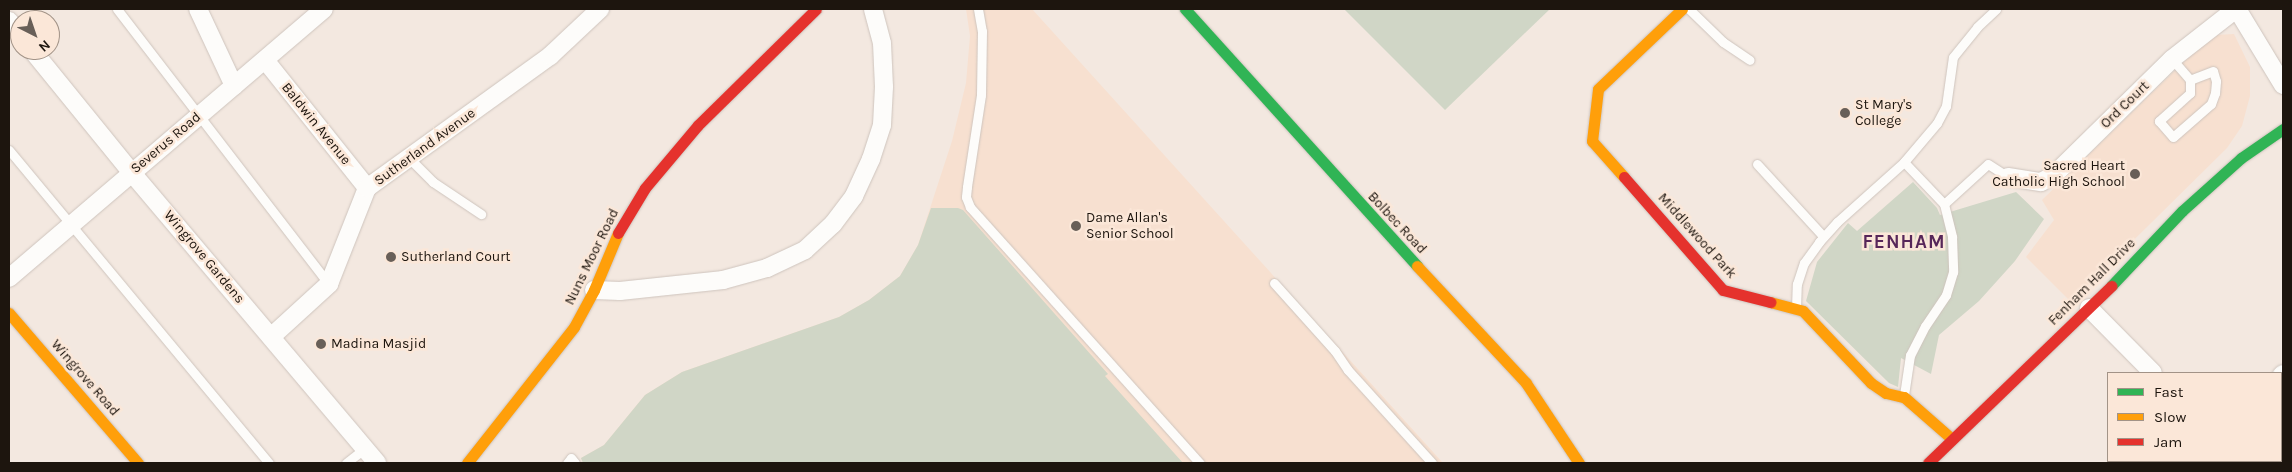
<!DOCTYPE html>
<style>
body{margin:0}
#map{position:relative;width:2292px;height:472px;overflow:hidden;background:#f3e8e0;font-family:Karla,sans-serif}
div>[style]{position:absolute}
.built>*{inset:0;background:#f7e0d0}
.green>*{inset:0;background:#d0d6c6}
.roads{filter:drop-shadow(0 0 1px #cec4bd) drop-shadow(0 0 1px #cec4bd)}
.lane>*{height:9px;margin:-4.5px;padding:0 4.5px;transform-origin:4.5px;border-radius:4.5px;background:#fdfcfa}
.street>*{height:18px;margin:-9px;padding:0 9px;transform-origin:9px;border-radius:9px;background:#fdfcfa}
.fast>*{height:11px;margin:-5.5px;padding:0 5.5px;transform-origin:5.5px;border-radius:5.5px;background:#30b455}
.slow>*{height:11px;margin:-5.5px;padding:0 5.5px;transform-origin:5.5px;border-radius:5.5px;background:#ff9f0a}
.jam>*{height:11px;margin:-5.5px;padding:0 5.5px;transform-origin:5.5px;border-radius:5.5px;background:#e5322d}
.dots>*{width:14px;height:14px;translate:-50% -50%;box-sizing:border-box;border:2px solid #fbe7d8;border-radius:50%}
span{translate:-50% -50%;white-space:nowrap;text-align:center;line-height:1.15;-webkit-text-stroke:5px #fbe7d8;paint-order:stroke}
.poi-label{font-size:14px;color:#1d150e}
.left{translate:0 -50%;text-align:left}
.right{translate:-100% -50%;text-align:right}
.street-label{font-size:14px;color:#1d150e}
.district-label{font-size:19px;color:#572759;font-weight:700;letter-spacing:1px}
.frame{position:absolute;inset:0;border:10px solid #1d150e;pointer-events:none}
.legend{position:absolute;left:2107px;top:372px;width:175px;height:90px;box-sizing:border-box;background:#fbe7d8;border:1px solid #a29387;margin:0;padding:6px 9px;list-style:none;font-size:15px;color:#1d150e}
.legend li{display:flex;align-items:center;gap:10px;height:25px}
.legend b{width:25px;border:1px solid #a29387}
.north{position:absolute;left:10px;top:10px;width:50px;height:50px;box-sizing:border-box;background:#fbe7d8;border:1px solid #a29387;border-radius:50%;rotate:139deg;font-size:14px;font-weight:700;line-height:20px;text-align:center;color:#1d150e}
.north::after{content:'';display:block;margin:auto;width:18px;height:22px;background:#685f58;clip-path:polygon(50% 0,100% 100%,50% 72%,0 100%)}
</style>
<div id="map">
<div class="built">
<div style="clip-path:polygon(966px 9px,1032px 9px,1443px 463px,583px 463px,581px 458px,604px 445px,645px 395px,682px 372px,839px 317px,869px 300px,900px 276px,918px 245px,952px 141px,966px 83px,970px 36px)"></div>
<div style="clip-path:polygon(2234px 34px,2250px 67px,2250px 96px,2242px 126px,2227px 148px,2071px 302px,2026px 257px,2054px 220px,2042px 200px,2194px 52px,2216px 35px)"></div>
</div>
<div class="green">
<div style="clip-path:polygon(1344px 9px,1550px 9px,1445px 110px)"></div>
<div style="clip-path:polygon(1913px 182px,1937px 208px,1940px 215px,2016px 192px,2044px 219px,2015px 261px,1979px 301px,1939px 335px,1931px 374px,1901px 358px,1898px 387px,1889px 383px,1806px 301px,1817px 262px,1848px 223px,1857px 231px)"></div>
<div style="clip-path:polygon(931px 208px,958px 208px,963px 210px,1108px 374px,1105px 376px,1183px 463px,583px 463px,581px 458px,604px 445px,645px 395px,682px 372px,839px 317px,869px 300px,900px 276px,918px 245px)"></div>
</div>
<div class="roads">
<div class="lane">
<div style="left:117px;top:9px;width:347px;rotate:52.4deg"></div>
<div style="left:978px;top:9px;width:22px;rotate:80deg"></div>
<div style="left:982px;top:31px;width:64px;rotate:90.9deg"></div>
<div style="left:981px;top:95px;width:93px;rotate:98.7deg"></div>
<div style="left:967px;top:187px;width:10px;rotate:96deg"></div>
<div style="left:966px;top:197px;width:11px;rotate:68deg"></div>
<div style="left:970px;top:207px;width:344px;rotate:48.1deg"></div>
<div style="left:1689px;top:9px;width:47px;rotate:44.1deg"></div>
<div style="left:1723px;top:42px;width:32px;rotate:34deg"></div>
<div style="left:2172px;top:59px;width:28px;rotate:49deg"></div>
<div style="left:2190px;top:80px;width:13px;rotate:90deg"></div>
<div style="left:2190px;top:93px;width:42px;rotate:137.9deg"></div>
<div style="left:2159px;top:121px;width:21px;rotate:49deg"></div>
<div style="left:2173px;top:137px;width:50px;rotate:-41deg"></div>
<div style="left:2211px;top:104px;width:12px;rotate:-70deg"></div>
<div style="left:2215px;top:93px;width:12px;rotate:-85deg"></div>
<div style="left:2216px;top:81px;width:10px;rotate:-107deg"></div>
<div style="left:2213px;top:71px;width:25px;rotate:159deg"></div>
<div style="left:9px;top:150px;width:407px;rotate:50.3deg"></div>
<div style="left:409px;top:158px;width:34px;rotate:45deg"></div>
<div style="left:433px;top:182px;width:58px;rotate:33.7deg"></div>
<div style="left:1904px;top:162px;width:51px;rotate:-49.8deg"></div>
<div style="left:1937px;top:123px;width:19px;rotate:-62deg"></div>
<div style="left:1946px;top:106px;width:49px;rotate:-81.9deg"></div>
<div style="left:1953px;top:57px;width:38px;rotate:-51deg"></div>
<div style="left:1977px;top:27px;width:26px;rotate:-43deg"></div>
<div style="left:1757px;top:164px;width:98px;rotate:47.5deg"></div>
<div style="left:1944px;top:204px;width:59px;rotate:-42.3deg"></div>
<div style="left:1988px;top:164px;width:24px;rotate:33deg"></div>
<div style="left:1274px;top:283px;width:91px;rotate:48.1deg"></div>
<div style="left:1335px;top:351px;width:23px;rotate:56deg"></div>
<div style="left:1348px;top:370px;width:125px;rotate:47.9deg"></div>
<div style="left:1796px;top:308px;width:24px;rotate:-88deg"></div>
<div style="left:1797px;top:284px;width:22px;rotate:-72deg"></div>
<div style="left:1804px;top:263px;width:26px;rotate:-54deg"></div>
<div style="left:1819px;top:242px;width:27px;rotate:-48deg"></div>
<div style="left:1837px;top:222px;width:90px;rotate:-41.8deg"></div>
<div style="left:1904px;top:162px;width:58px;rotate:46.4deg"></div>
<div style="left:1944px;top:204px;width:34px;rotate:76deg"></div>
<div style="left:1952px;top:237px;width:35px;rotate:88deg"></div>
<div style="left:1953px;top:272px;width:24px;rotate:107deg"></div>
<div style="left:1946px;top:295px;width:37px;rotate:124deg"></div>
<div style="left:1925px;top:326px;width:33px;rotate:117deg"></div>
<div style="left:1910px;top:355px;width:40px;rotate:98.5deg"></div>
<div style="left:346px;top:463px;width:23px;rotate:-38deg"></div>
<div style="left:567px;top:463px;width:6px;rotate:-51deg"></div>
<div style="left:571px;top:458px;width:6px;rotate:51deg"></div>
</div>
<div class="street">
<div style="left:198px;top:9px;width:85px;rotate:64.9deg"></div>
<div style="left:2237px;top:9px;width:89px;rotate:58.8deg"></div>
<div style="left:9px;top:21px;width:18px;rotate:52deg"></div>
<div style="left:32px;top:50px;width:159px;rotate:50.9deg"></div>
<div style="left:132px;top:173px;width:380px;rotate:49.8deg"></div>
<div style="left:265px;top:60px;width:164px;rotate:51.4deg"></div>
<div style="left:2008px;top:177px;width:33px;rotate:9deg"></div>
<div style="left:2041px;top:182px;width:15px;rotate:-28deg"></div>
<div style="left:2054px;top:175px;width:165px;rotate:-44.5deg"></div>
<div style="left:2172px;top:59px;width:81px;rotate:-38deg"></div>
<div style="left:9px;top:278px;width:414px;rotate:-40.5deg"></div>
<div style="left:594px;top:290px;width:26px;rotate:2deg"></div>
<div style="left:620px;top:291px;width:104px;rotate:-6.1deg"></div>
<div style="left:723px;top:280px;width:46px;rotate:-15.3deg"></div>
<div style="left:767px;top:268px;width:42px;rotate:-25.3deg"></div>
<div style="left:805px;top:250px;width:38px;rotate:-43deg"></div>
<div style="left:833px;top:224px;width:35px;rotate:-53deg"></div>
<div style="left:854px;top:196px;width:41px;rotate:-65.3deg"></div>
<div style="left:871px;top:159px;width:36px;rotate:-72deg"></div>
<div style="left:882px;top:125px;width:38px;rotate:-87deg"></div>
<div style="left:884px;top:87px;width:44px;rotate:-92.6deg"></div>
<div style="left:882px;top:43px;width:35px;rotate:-105deg"></div>
<div style="left:2089px;top:308px;width:91px;rotate:45.4deg"></div>
<div style="left:271px;top:337px;width:79px;rotate:-42.4deg"></div>
<div style="left:329px;top:284px;width:103px;rotate:-68.4deg"></div>
<div style="left:367px;top:188px;width:226px;rotate:-35.8deg"></div>
<div style="left:550px;top:56px;width:69px;rotate:-43.2deg"></div>
<div style="left:2281px;top:376px;width:3px;rotate:-45deg"></div>
<div style="left:2197px;top:463px;width:4px;rotate:-34deg"></div>
</div>
<div class="fast">
<div style="left:1185px;top:9px;width:346px;rotate:47.9deg"></div>
<div style="left:2111px;top:286px;width:103px;rotate:-46.6deg"></div>
<div style="left:2182px;top:211px;width:79px;rotate:-41.9deg"></div>
<div style="left:2241px;top:158px;width:51px;rotate:-34.6deg"></div>
</div>
<div class="slow">
<div style="left:1624px;top:177px;width:48px;rotate:-131.6deg"></div>
<div style="left:1592px;top:141px;width:52px;rotate:-83.4deg"></div>
<div style="left:1598px;top:89px;width:116px;rotate:-43.6deg"></div>
<div style="left:1417px;top:266px;width:160px;rotate:47deg"></div>
<div style="left:1526px;top:383px;width:96px;rotate:56.5deg"></div>
<div style="left:1770px;top:302px;width:34px;rotate:15deg"></div>
<div style="left:1803px;top:311px;width:99px;rotate:46.6deg"></div>
<div style="left:1871px;top:383px;width:18px;rotate:34deg"></div>
<div style="left:1886px;top:393px;width:18px;rotate:13deg"></div>
<div style="left:1904px;top:397px;width:64px;rotate:41.2deg"></div>
<div style="left:9px;top:313px;width:198px;rotate:49.3deg"></div>
<div style="left:467px;top:463px;width:173px;rotate:-51.8deg"></div>
<div style="left:574px;top:327px;width:42px;rotate:-61.6deg"></div>
<div style="left:594px;top:290px;width:62px;rotate:-67.2deg"></div>
</div>
<div class="jam">
<div style="left:1624px;top:177px;width:150px;rotate:48.8deg"></div>
<div style="left:1723px;top:290px;width:49px;rotate:14.3deg"></div>
<div style="left:618px;top:233px;width:52px;rotate:-59deg"></div>
<div style="left:645px;top:188px;width:82px;rotate:-49.9deg"></div>
<div style="left:698px;top:125px;width:165px;rotate:-44.5deg"></div>
<div style="left:1928px;top:463px;width:255px;rotate:-44deg"></div>
</div>
</div>
<div class="dots">
<div style="left:1845px;top:113px;background:#685f58"></div>
<div style="left:2135px;top:174px;background:#685f58"></div>
<div style="left:1076px;top:226px;background:#685f58"></div>
<div style="left:391px;top:257px;background:#685f58"></div>
<div style="left:321px;top:344px;background:#685f58"></div>
</div>
<div class="poi-label">
<span class="left" style="left:1855px;top:113px">St Mary's<br>College</span>
<span class="right" style="left:2125px;top:174px">Sacred Heart<br>Catholic High School</span>
<span class="left" style="left:1086px;top:226px">Dame Allan's<br>Senior School</span>
<span class="left" style="left:401px;top:257px">Sutherland Court</span>
<span class="left" style="left:331px;top:344px">Madina Masjid</span>
</div>
<div class="street-label">
<span style="left:2125px;top:105px;rotate:-44deg">Ord Court</span>
<span style="left:316px;top:124px;rotate:51deg">Baldwin Avenue</span>
<span style="left:166px;top:143px;rotate:-40deg">Severus Road</span>
<span style="left:425px;top:147px;rotate:-36deg">Sutherland Avenue</span>
<span style="left:1397px;top:223px;rotate:47deg">Bolbec Road</span>
<span style="left:1697px;top:236px;rotate:48deg">Middlewood Park</span>
<span style="left:204px;top:257px;rotate:50deg">Wingrove Gardens</span>
<span style="left:592px;top:257px;rotate:-64deg">Nuns Moor Road</span>
<span style="left:2092px;top:282px;rotate:-45deg">Fenham Hall Drive</span>
<span style="left:85px;top:378px;rotate:49deg">Wingrove Road</span>
</div>
<div class="district-label">
<span style="left:1904px;top:243px">FENHAM</span>
</div>
<div class="frame"></div>
<ul class="legend">
<li><b style="height:6px;background:#30b455"></b>Fast</li>
<li><b style="height:6px;background:#ff9f0a"></b>Slow</li>
<li><b style="height:6px;background:#e5322d"></b>Jam</li>
</ul>
<div class="north">N</div>
</div>
